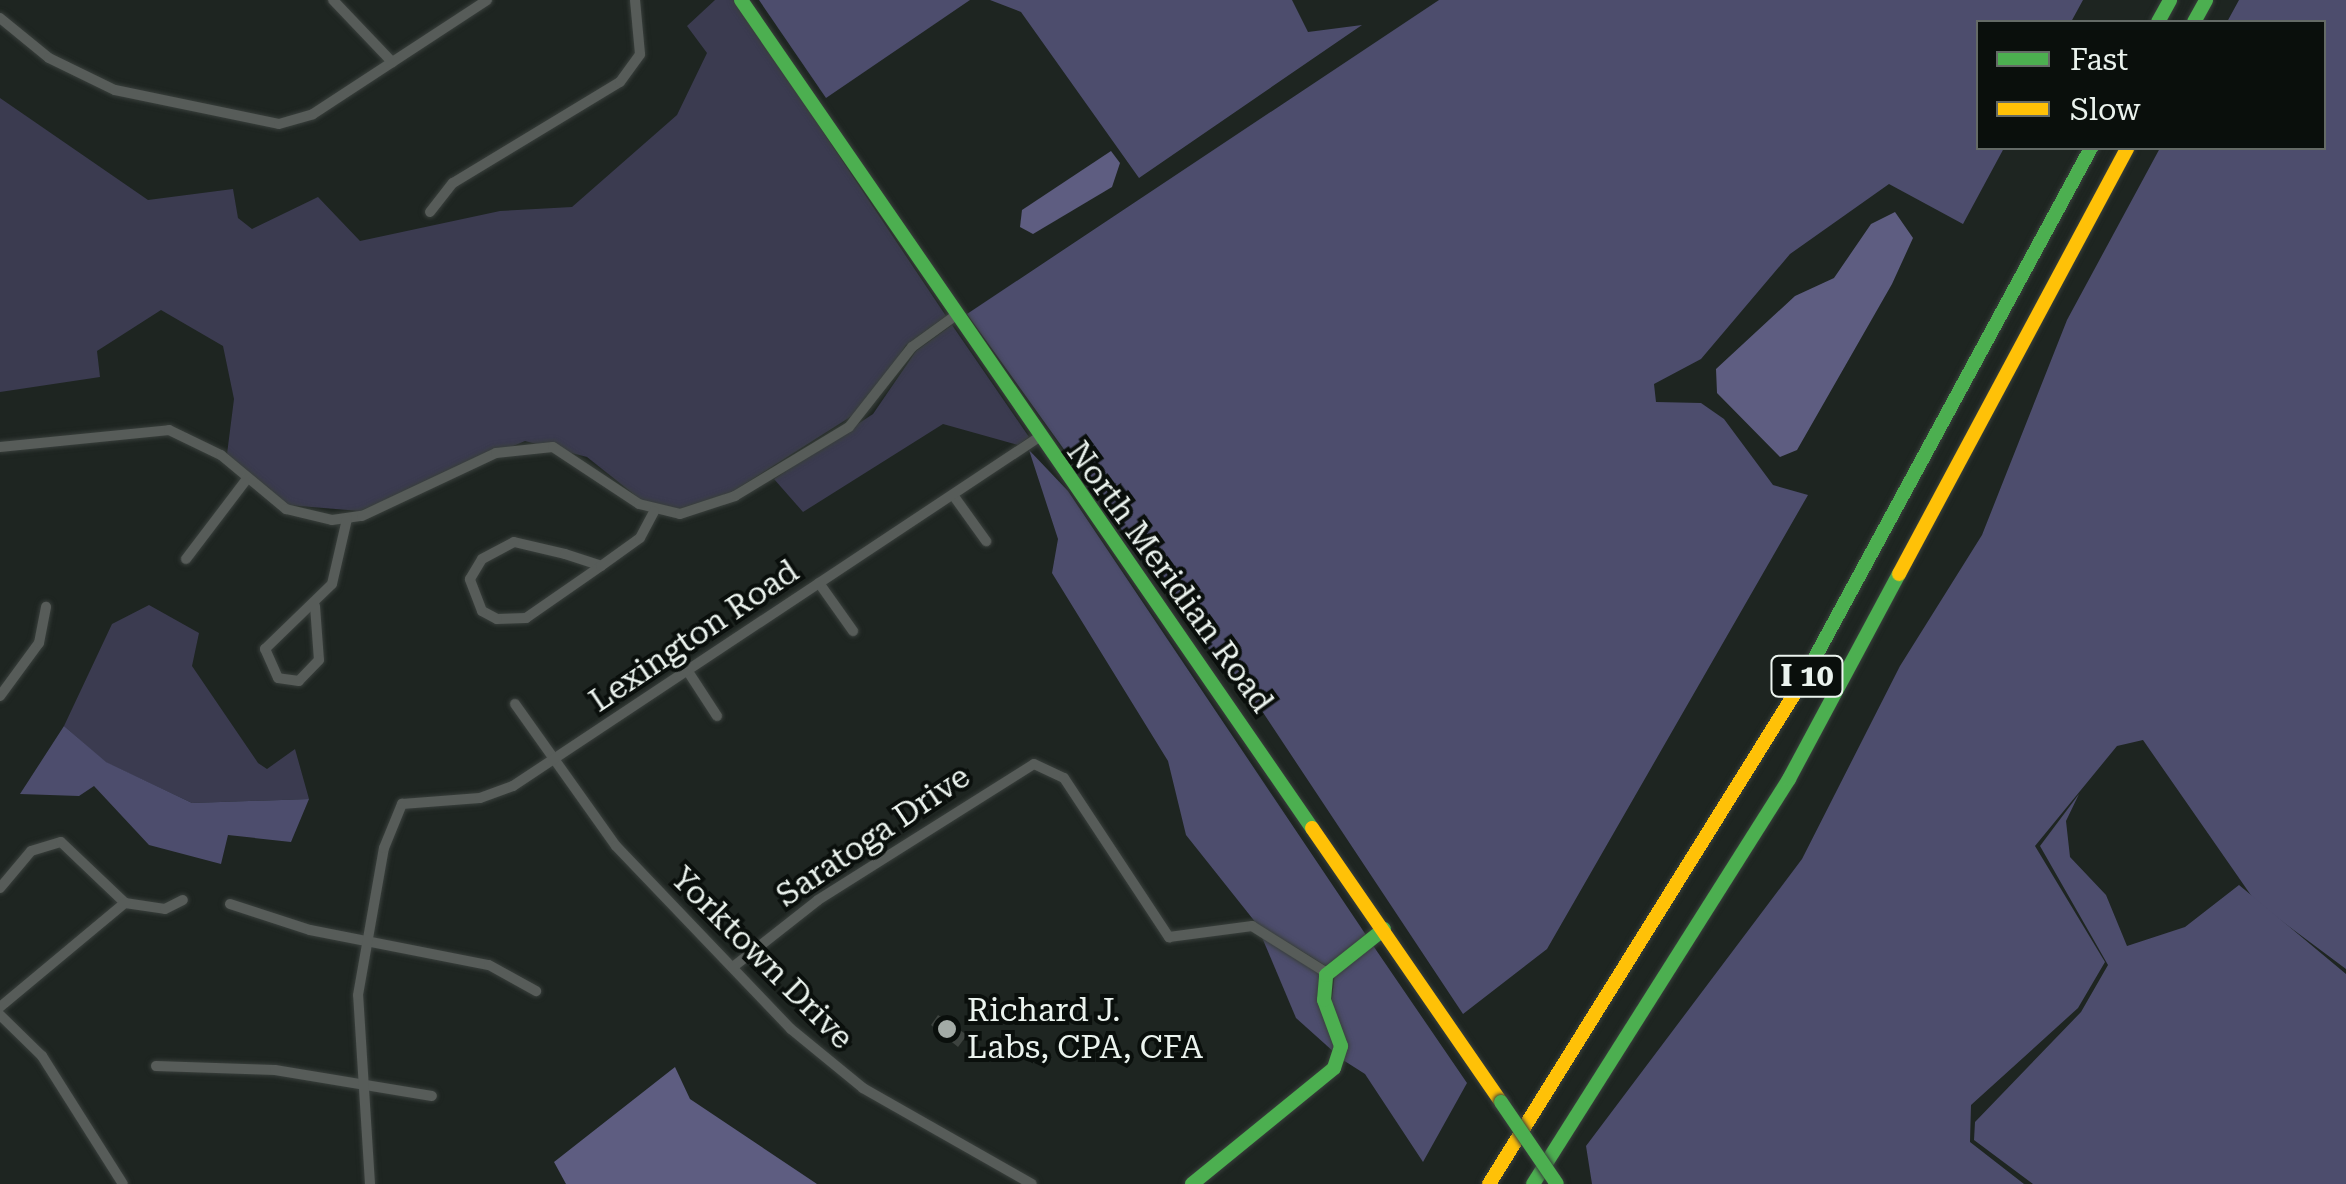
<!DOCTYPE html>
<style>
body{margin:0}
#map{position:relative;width:2346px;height:1184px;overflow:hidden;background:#1e2521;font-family:"Roboto Serif",serif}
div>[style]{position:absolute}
.green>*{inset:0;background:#3b3b50}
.forest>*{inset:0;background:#4d4d6d}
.water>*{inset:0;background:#5e5d81}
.building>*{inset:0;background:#3d433f}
.roads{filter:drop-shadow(0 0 2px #393f3c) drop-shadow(0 0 2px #393f3c)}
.street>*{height:10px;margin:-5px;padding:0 5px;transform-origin:5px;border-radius:5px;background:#575c59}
.fast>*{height:14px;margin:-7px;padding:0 7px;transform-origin:7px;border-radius:7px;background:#4caf50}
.slow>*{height:14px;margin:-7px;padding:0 7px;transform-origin:7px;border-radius:7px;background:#ffc107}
.bridges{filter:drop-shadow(0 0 2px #393f3c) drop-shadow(0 0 2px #393f3c)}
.fast-bridge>*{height:14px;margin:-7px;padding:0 7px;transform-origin:7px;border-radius:7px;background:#4caf50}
.dots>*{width:28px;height:28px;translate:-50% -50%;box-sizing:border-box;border:5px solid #0a0f0c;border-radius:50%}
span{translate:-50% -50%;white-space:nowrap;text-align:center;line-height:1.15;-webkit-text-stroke:8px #0a0f0c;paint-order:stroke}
.shield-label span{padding:2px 8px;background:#0a0f0c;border:2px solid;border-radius:8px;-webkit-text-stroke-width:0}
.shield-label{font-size:30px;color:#ebf3ee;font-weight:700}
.street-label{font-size:32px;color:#ebf3ee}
.poi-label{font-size:32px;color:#ebf3ee}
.left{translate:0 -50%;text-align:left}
.legend{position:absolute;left:1976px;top:20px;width:350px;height:130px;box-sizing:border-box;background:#0a0f0c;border:2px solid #646a66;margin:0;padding:12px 18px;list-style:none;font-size:30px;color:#ebf3ee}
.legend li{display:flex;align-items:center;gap:20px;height:50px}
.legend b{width:50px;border:2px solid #646a66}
</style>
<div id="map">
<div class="green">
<div style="clip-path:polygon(715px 0,735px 0,946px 316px,906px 345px,866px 407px,732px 492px,679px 509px,641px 500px,587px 457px,525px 441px,360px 511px,287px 505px,227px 454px,234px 399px,223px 346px,161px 310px,97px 351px,100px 377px,0 392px,0 98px,148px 200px,233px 189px,238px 218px,252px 229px,318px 197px,360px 241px,500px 211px,572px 207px,677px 115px,707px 53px,687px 26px)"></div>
<div style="clip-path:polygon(952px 325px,1029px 437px,1018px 445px,943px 424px,803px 512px,774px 479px,873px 414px,916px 351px)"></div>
<div style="clip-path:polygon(149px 605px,199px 633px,192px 666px,258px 763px,267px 769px,295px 749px,309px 799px,192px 803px,105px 762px,64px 726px,112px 624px)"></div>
</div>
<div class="forest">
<div style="clip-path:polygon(759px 0,970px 0,826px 98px)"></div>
<div style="clip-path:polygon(990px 0,1292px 0,1308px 32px,1362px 25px,1139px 178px,1021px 12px)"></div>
<div style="clip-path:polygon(1439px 0,2083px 0,2071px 22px,1978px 22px,1978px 148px,2004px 148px,1963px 224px,1889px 184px,1790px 254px,1701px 359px,1654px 384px,1656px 402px,1701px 403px,1724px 419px,1773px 485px,1808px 495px,1547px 949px,1463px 1014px,1262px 711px,1197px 635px,967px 314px)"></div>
<div style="clip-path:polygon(2239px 0,2346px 0,2346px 969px,2255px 901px,2143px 740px,2117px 746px,2035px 846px,2105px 962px,2078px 1008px,1971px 1105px,1970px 1142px,2024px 1184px,1592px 1184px,1586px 1146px,1802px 859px,1900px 666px,1982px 535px,2067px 320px,2160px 148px,2324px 148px,2324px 22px,2227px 22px)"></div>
<div style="clip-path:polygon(1029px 450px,1068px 491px,1366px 935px,1326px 966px,1256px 923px,1186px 835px,1168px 761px,1052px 573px,1058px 539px)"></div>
<div style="clip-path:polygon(64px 726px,106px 762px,192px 803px,309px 799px,291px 842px,228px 835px,221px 864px,149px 845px,94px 786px,79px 796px,20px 794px)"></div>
<div style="clip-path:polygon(2079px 794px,2066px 821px,2070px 857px,2106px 895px,2127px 946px,2185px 927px,2239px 885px,2346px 974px,2346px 1184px,2033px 1184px,1974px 1140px,1975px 1122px,2081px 1012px,2108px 965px,2040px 846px)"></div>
<div style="clip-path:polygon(1261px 935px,1321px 975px,1335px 1053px,1296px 1018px)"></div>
<div style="clip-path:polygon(1372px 944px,1467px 1083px,1423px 1162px,1365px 1074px,1343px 1060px,1331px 1007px,1335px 972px)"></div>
</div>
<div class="water">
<div style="clip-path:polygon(1111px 151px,1120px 163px,1112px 187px,1033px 234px,1020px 227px,1022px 210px)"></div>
<div style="clip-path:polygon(1895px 212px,1913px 238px,1892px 284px,1797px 450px,1780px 457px,1717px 393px,1716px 369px,1795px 296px,1834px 278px,1871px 224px)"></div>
<div style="clip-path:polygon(675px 1067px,690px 1099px,817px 1184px,566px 1184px,554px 1162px)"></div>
</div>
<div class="building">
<div style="clip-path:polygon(938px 1015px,967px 1035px,958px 1047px,931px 1025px)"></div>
</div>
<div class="roads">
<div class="street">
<div style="left:333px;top:0;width:86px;rotate:46.4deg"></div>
<div style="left:0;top:18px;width:63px;rotate:39.2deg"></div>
<div style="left:49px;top:58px;width:73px;rotate:25.9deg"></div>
<div style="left:115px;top:90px;width:167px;rotate:11.7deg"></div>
<div style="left:279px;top:124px;width:35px;rotate:-16deg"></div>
<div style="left:313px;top:114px;width:208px;rotate:-33.2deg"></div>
<div style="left:430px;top:212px;width:37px;rotate:-52deg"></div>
<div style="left:453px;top:183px;width:195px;rotate:-31.2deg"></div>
<div style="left:620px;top:82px;width:34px;rotate:-54deg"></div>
<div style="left:640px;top:54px;width:54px;rotate:-95.3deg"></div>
<div style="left:0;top:447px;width:170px;rotate:-5.7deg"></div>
<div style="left:169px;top:430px;width:58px;rotate:25.7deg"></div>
<div style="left:221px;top:455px;width:85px;rotate:39.7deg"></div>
<div style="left:286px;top:509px;width:47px;rotate:13.4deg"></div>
<div style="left:332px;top:520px;width:30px;rotate:-8deg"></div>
<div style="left:362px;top:516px;width:148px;rotate:-25.2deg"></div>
<div style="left:496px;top:453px;width:57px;rotate:-6deg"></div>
<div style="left:553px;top:447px;width:103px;rotate:33.5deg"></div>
<div style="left:639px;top:504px;width:42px;rotate:13.7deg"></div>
<div style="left:680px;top:514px;width:58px;rotate:-18.1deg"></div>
<div style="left:735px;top:496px;width:133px;rotate:-31.2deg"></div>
<div style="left:849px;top:427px;width:102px;rotate:-51.8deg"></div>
<div style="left:912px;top:347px;width:49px;rotate:-35.9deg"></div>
<div style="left:953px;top:495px;width:57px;rotate:54.3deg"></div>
<div style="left:514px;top:542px;width:52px;rotate:13.2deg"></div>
<div style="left:565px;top:554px;width:38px;rotate:18deg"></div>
<div style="left:601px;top:566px;width:91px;rotate:145.3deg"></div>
<div style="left:526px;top:618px;width:29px;rotate:178deg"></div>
<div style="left:497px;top:619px;width:17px;rotate:-152deg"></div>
<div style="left:482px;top:611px;width:34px;rotate:-111deg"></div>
<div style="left:470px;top:579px;width:23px;rotate:-59deg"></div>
<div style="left:482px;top:559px;width:36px;rotate:-28deg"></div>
<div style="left:186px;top:559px;width:99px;rotate:-52.8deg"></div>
<div style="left:601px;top:566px;width:48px;rotate:-35.7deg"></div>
<div style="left:640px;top:538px;width:30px;rotate:-62deg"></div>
<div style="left:819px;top:583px;width:59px;rotate:54.7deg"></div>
<div style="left:315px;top:606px;width:54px;rotate:85.8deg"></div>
<div style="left:319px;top:660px;width:29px;rotate:134deg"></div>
<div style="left:299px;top:681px;width:21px;rotate:-172deg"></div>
<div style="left:278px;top:678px;width:32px;rotate:-114deg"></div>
<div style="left:265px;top:649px;width:93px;rotate:-44.1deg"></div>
<div style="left:332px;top:584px;width:67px;rotate:-77deg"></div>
<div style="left:687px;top:670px;width:55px;rotate:56.9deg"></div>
<div style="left:0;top:696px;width:66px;rotate:-53.7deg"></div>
<div style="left:39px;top:643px;width:37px;rotate:-79deg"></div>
<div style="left:515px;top:704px;width:174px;rotate:54.6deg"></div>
<div style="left:616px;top:846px;width:253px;rotate:46.3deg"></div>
<div style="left:791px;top:1029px;width:93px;rotate:39.3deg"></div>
<div style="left:863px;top:1088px;width:194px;rotate:29.6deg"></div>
<div style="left:0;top:888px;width:48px;rotate:-50deg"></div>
<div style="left:31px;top:851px;width:31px;rotate:-17deg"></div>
<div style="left:61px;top:842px;width:88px;rotate:43.6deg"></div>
<div style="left:125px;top:903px;width:40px;rotate:8.5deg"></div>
<div style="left:165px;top:909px;width:20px;rotate:-27deg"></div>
<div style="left:230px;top:904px;width:84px;rotate:18deg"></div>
<div style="left:310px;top:930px;width:182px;rotate:11.1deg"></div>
<div style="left:489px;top:965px;width:54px;rotate:29deg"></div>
<div style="left:733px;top:967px;width:108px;rotate:-38.2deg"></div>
<div style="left:818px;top:900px;width:255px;rotate:-32.2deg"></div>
<div style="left:1034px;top:764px;width:33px;rotate:25deg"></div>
<div style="left:1064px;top:778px;width:191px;rotate:56.6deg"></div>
<div style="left:1169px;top:937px;width:84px;rotate:-7.5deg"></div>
<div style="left:1252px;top:926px;width:89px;rotate:32.1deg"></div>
<div style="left:0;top:1007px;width:163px;rotate:-39.8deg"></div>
<div style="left:0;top:1015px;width:59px;rotate:44.3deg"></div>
<div style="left:42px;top:1056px;width:151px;rotate:57.7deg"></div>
<div style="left:156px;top:1066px;width:119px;rotate:1.9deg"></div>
<div style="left:275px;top:1070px;width:159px;rotate:9.4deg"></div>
<div style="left:370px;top:1184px;width:189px;rotate:-93.6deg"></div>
<div style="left:358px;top:995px;width:149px;rotate:-80deg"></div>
<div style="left:384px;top:848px;width:48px;rotate:-67.8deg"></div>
<div style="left:402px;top:804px;width:78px;rotate:-4.4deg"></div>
<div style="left:480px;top:798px;width:35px;rotate:-20deg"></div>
<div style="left:513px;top:786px;width:628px;rotate:-33.56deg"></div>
</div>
<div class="fast">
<div style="left:741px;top:0;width:1006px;rotate:55.41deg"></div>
<div style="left:2158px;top:22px;width:25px;rotate:-61deg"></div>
<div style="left:2194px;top:22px;width:25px;rotate:-61deg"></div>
<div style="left:1800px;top:685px;width:611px;rotate:-61.55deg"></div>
<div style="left:1192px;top:1184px;width:183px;rotate:-39.2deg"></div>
<div style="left:1334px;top:1068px;width:23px;rotate:-72deg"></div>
<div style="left:1341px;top:1046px;width:49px;rotate:-110.3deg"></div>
<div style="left:1324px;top:1000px;width:25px;rotate:-85deg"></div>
<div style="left:1326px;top:975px;width:74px;rotate:-38.4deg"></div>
<div style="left:1533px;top:1184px;width:479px;rotate:-57.7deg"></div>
<div style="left:1789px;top:779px;width:233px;rotate:-61.8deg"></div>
</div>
<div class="slow">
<div style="left:1899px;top:574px;width:483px;rotate:-61.8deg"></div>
<div style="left:1312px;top:828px;width:333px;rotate:55.4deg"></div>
<div style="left:1489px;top:1184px;width:588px;rotate:-58.07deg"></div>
</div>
</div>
<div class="bridges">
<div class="fast-bridge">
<div style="left:1501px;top:1102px;width:99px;rotate:55.7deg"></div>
</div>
</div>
<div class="dots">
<div style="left:947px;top:1029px;background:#a3aba6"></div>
</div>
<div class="shield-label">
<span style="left:1807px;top:676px">I 10</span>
</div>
<div class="street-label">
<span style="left:1170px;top:577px;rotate:54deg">North Meridian Road</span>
<span style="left:694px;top:636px;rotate:-34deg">Lexington Road</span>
<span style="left:873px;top:836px;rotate:-34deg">Saratoga Drive</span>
<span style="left:762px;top:958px;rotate:45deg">Yorktown Drive</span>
</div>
<div class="poi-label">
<span class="left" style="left:967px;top:1029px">Richard J.<br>Labs, CPA, CFA</span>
</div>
<ul class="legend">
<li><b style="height:12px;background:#4caf50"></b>Fast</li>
<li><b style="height:12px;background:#ffc107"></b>Slow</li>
</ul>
</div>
